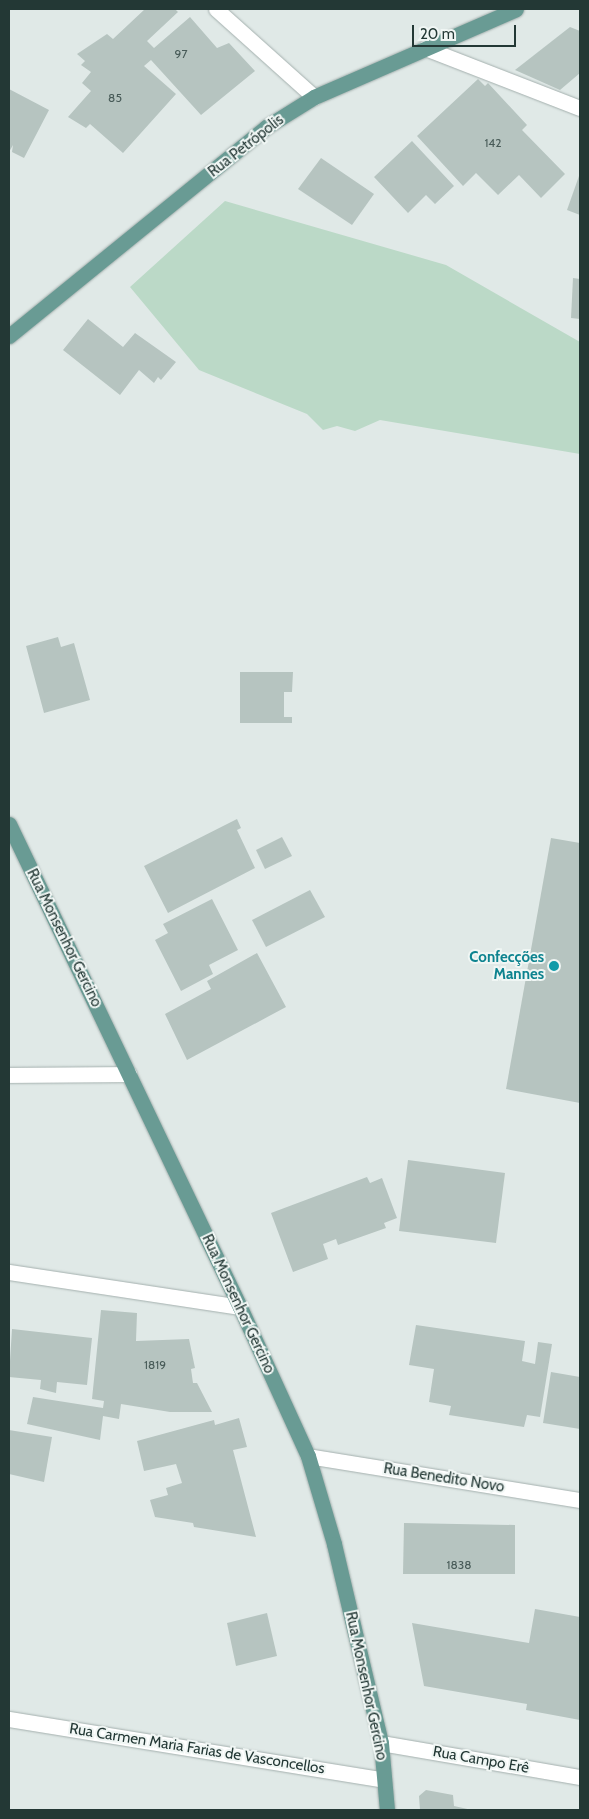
<!DOCTYPE html>
<meta charset="utf-8">
<style>
body{margin:0}
#map{position:relative;width:589px;height:1819px;overflow:hidden;background:#e0e9e7;font-family:Cabin,sans-serif}
div>[style]{position:absolute}
.green>*{inset:0;background:#bbd9c7}
.building>*{inset:0;background:#b6c4c0}
.roads{filter:drop-shadow(0 0 1px #a4b0ae) drop-shadow(0 0 1px #a4b0ae)}
.street>*{height:15px;margin:-7.5px;padding:0 7.5px;transform-origin:7.5px;border-radius:7.5px;background:#fff}
.secondary>*{height:15px;margin:-7.5px;padding:0 7.5px;transform-origin:7.5px;border-radius:7.5px;background:#fff}
.primary>*{height:15px;margin:-7.5px;padding:0 7.5px;transform-origin:7.5px;border-radius:7.5px;background:#699b94}
.dots>*{width:14px;height:14px;translate:-50% -50%;box-sizing:border-box;border:2px solid #f0f6f4;border-radius:50%}
span{translate:-50% -50%;white-space:nowrap;text-align:center;line-height:1.15;-webkit-text-stroke:4px #f0f6f4;paint-order:stroke}
.number-label{font-size:12px;color:#485b58}
.number-label span{-webkit-text-stroke-width:0}
.street-label{font-size:15px;color:#233835}
.culture-label{font-size:15px;color:#0d838f;font-weight:700}
.right{translate:-100% -50%;text-align:right}
.frame{position:absolute;inset:0;border:10px solid #233835;pointer-events:none}
.scale{position:absolute;left:412px;top:25px;width:104px;height:22px;box-sizing:border-box;border:2px solid #233835;border-top:0;padding-left:6px;font-size:15px;line-height:18px;white-space:nowrap;color:#233835;-webkit-text-stroke:4px #f0f6f4;paint-order:stroke}
</style>
<div id="map">
<div class="green">
<div style="clip-path:polygon(225px 201px,446px 265px,580px 342px,580px 454px,380px 420px,355px 431px,337px 426px,323px 430px,307px 414px,199px 370px,130px 287px)"></div>
</div>
<div class="building">
<div style="clip-path:polygon(145px 9px,175px 9px,178px 12px,147px 41px,154px 48px,190px 17px,217px 48px,229px 43px,255px 71px,201px 115px,151px 60px,144px 66px,176px 94px,123px 153px,90px 124px,86px 128px,68px 117px,91px 91px,82px 83px,91px 72px,81px 65px,85px 61px,77px 54px,107px 34px,113px 39px)"></div>
<div style="clip-path:polygon(570px 27px,580px 31px,580px 73px,560px 90px,515px 70px)"></div>
<div style="clip-path:polygon(478px 79px,485px 86px,488px 83px,527px 125px,522px 130px,565px 174px,541px 198px,519px 175px,498px 195px,476px 173px,463px 186px,417px 136px)"></div>
<div style="clip-path:polygon(9px 89px,49px 110px,24px 158px,12px 152px,13px 145px,9px 152px)"></div>
<div style="clip-path:polygon(412px 141px,454px 186px,435px 204px,426px 195px,408px 213px,374px 177px)"></div>
<div style="clip-path:polygon(321px 158px,374px 194px,352px 225px,298px 189px)"></div>
<div style="clip-path:polygon(579px 176px,580px 176px,580px 215px,567px 210px)"></div>
<div style="clip-path:polygon(573px 278px,580px 279px,580px 319px,571px 318px)"></div>
<div style="clip-path:polygon(88px 319px,123px 347px,135px 333px,176px 362px,161px 380px,158px 377px,154px 383px,139px 370px,120px 395px,63px 350px)"></div>
<div style="clip-path:polygon(58px 637px,61px 647px,74px 643px,90px 700px,44px 713px,26px 646px)"></div>
<div style="clip-path:polygon(240px 672px,293px 672px,292px 692px,284px 692px,284px 717px,292px 717px,292px 723px,240px 723px)"></div>
<div style="clip-path:polygon(237px 819px,241px 828px,237px 830px,255px 868px,168px 913px,144px 866px)"></div>
<div style="clip-path:polygon(282px 837px,292px 856px,265px 869px,256px 850px)"></div>
<div style="clip-path:polygon(551px 838px,580px 843px,580px 1103px,506px 1089px)"></div>
<div style="clip-path:polygon(310px 890px,325px 917px,266px 947px,252px 920px)"></div>
<div style="clip-path:polygon(212px 899px,238px 950px,209px 965px,213px 974px,181px 991px,155px 940px,168px 933px,163px 924px)"></div>
<div style="clip-path:polygon(257px 953px,286px 1007px,187px 1060px,165px 1014px,211px 989px,207px 981px)"></div>
<div style="clip-path:polygon(408px 1160px,505px 1173px,496px 1243px,399px 1231px)"></div>
<div style="clip-path:polygon(367px 1177px,370px 1183px,382px 1178px,397px 1218px,384px 1223px,386px 1228px,338px 1245px,336px 1239px,323px 1244px,328px 1259px,293px 1272px,271px 1213px)"></div>
<div style="clip-path:polygon(101px 1310px,137px 1313px,136px 1341px,189px 1339px,195px 1368px,191px 1369px,193px 1383px,197px 1383px,212px 1412px,170px 1412px,121px 1404px,119px 1419px,103px 1416px,100px 1440px,27px 1424px,33px 1397px,103px 1408px,104px 1401px,92px 1399px)"></div>
<div style="clip-path:polygon(416px 1325px,525px 1341px,522px 1361px,535px 1364px,538px 1342px,552px 1344px,540px 1417px,527px 1415px,524px 1427px,449px 1415px,451px 1406px,429px 1402px,434px 1369px,409px 1365px)"></div>
<div style="clip-path:polygon(12px 1329px,92px 1338px,87px 1385px,57px 1382px,56px 1393px,40px 1389px,41px 1380px,9px 1377px)"></div>
<div style="clip-path:polygon(551px 1372px,580px 1377px,580px 1429px,543px 1423px)"></div>
<div style="clip-path:polygon(239px 1418px,247px 1447px,233px 1450px,256px 1537px,194px 1527px,193px 1523px,155px 1517px,150px 1500px,168px 1495px,166px 1488px,182px 1483px,176px 1464px,144px 1471px,137px 1441px,214px 1420px,215px 1425px)"></div>
<div style="clip-path:polygon(9px 1430px,52px 1437px,44px 1482px,9px 1474px)"></div>
<div style="clip-path:polygon(404px 1523px,515px 1525px,515px 1574px,403px 1574px)"></div>
<div style="clip-path:polygon(535px 1609px,580px 1617px,580px 1720px,526px 1710px,527px 1704px,424px 1686px,412px 1623px,529px 1643px)"></div>
<div style="clip-path:polygon(267px 1613px,277px 1656px,236px 1666px,227px 1623px)"></div>
<div style="clip-path:polygon(426px 1790px,453px 1795px,454px 1806px,472px 1810px,420px 1810px,419px 1796px)"></div>
</div>
<div class="roads">
<div class="street">
<div style="left:216px;top:9px;width:132px;rotate:41.9deg"></div>
<div style="left:425px;top:48px;width:166px;rotate:21.2deg"></div>
<div style="left:9px;top:1075px;width:120px;rotate:-0.5deg"></div>
<div style="left:9px;top:1272px;width:234px;rotate:8.6deg"></div>
<div style="left:308px;top:1456px;width:276px;rotate:9.2deg"></div>
<div style="left:9px;top:1719px;width:380px;rotate:9.2deg"></div>
</div>
<div class="secondary">
<div style="left:381px;top:1743px;width:202px;rotate:9.7deg"></div>
</div>
<div class="primary">
<div style="left:9px;top:336px;width:331px;rotate:-39.1deg"></div>
<div style="left:266px;top:127px;width:57px;rotate:-32deg"></div>
<div style="left:314px;top:97px;width:220px;rotate:-23.5deg"></div>
<div style="left:9px;top:824px;width:535px;rotate:64.44deg"></div>
<div style="left:240px;top:1307px;width:164px;rotate:65.5deg"></div>
<div style="left:308px;top:1456px;width:92px;rotate:73.5deg"></div>
<div style="left:334px;top:1544px;width:204px;rotate:76.7deg"></div>
<div style="left:381px;top:1743px;width:67px;rotate:84.9deg"></div>
</div>
</div>
<div class="dots">
<div style="left:554px;top:966px;background:#0f9aa8"></div>
</div>
<div class="number-label">
<span style="left:181px;top:54px">97</span>
<span style="left:115px;top:98px">85</span>
<span style="left:493px;top:143px">142</span>
<span style="left:155px;top:1365px">1819</span>
<span style="left:459px;top:1565px">1838</span>
</div>
<div class="street-label">
<span style="left:246px;top:146px;rotate:-38deg">Rua Petrópolis</span>
<span style="left:64px;top:938px;rotate:64deg">Rua Monsenhor Gercino</span>
<span style="left:238px;top:1304px;rotate:65deg">Rua Monsenhor Gercino</span>
<span style="left:444px;top:1478px;rotate:9deg">Rua Benedito Novo</span>
<span style="left:366px;top:1686px;rotate:78deg">Rua Monsenhor Gercino</span>
<span style="left:197px;top:1749px;rotate:9deg">Rua Carmen Maria Farias de Vasconcellos</span>
<span style="left:481px;top:1760px;rotate:10deg">Rua Campo Erê</span>
</div>
<div class="culture-label">
<span class="right" style="left:544px;top:966px">Confecções<br>Mannes</span>
</div>
<div class="frame"></div>
<div class="scale">20 m</div>
</div>
